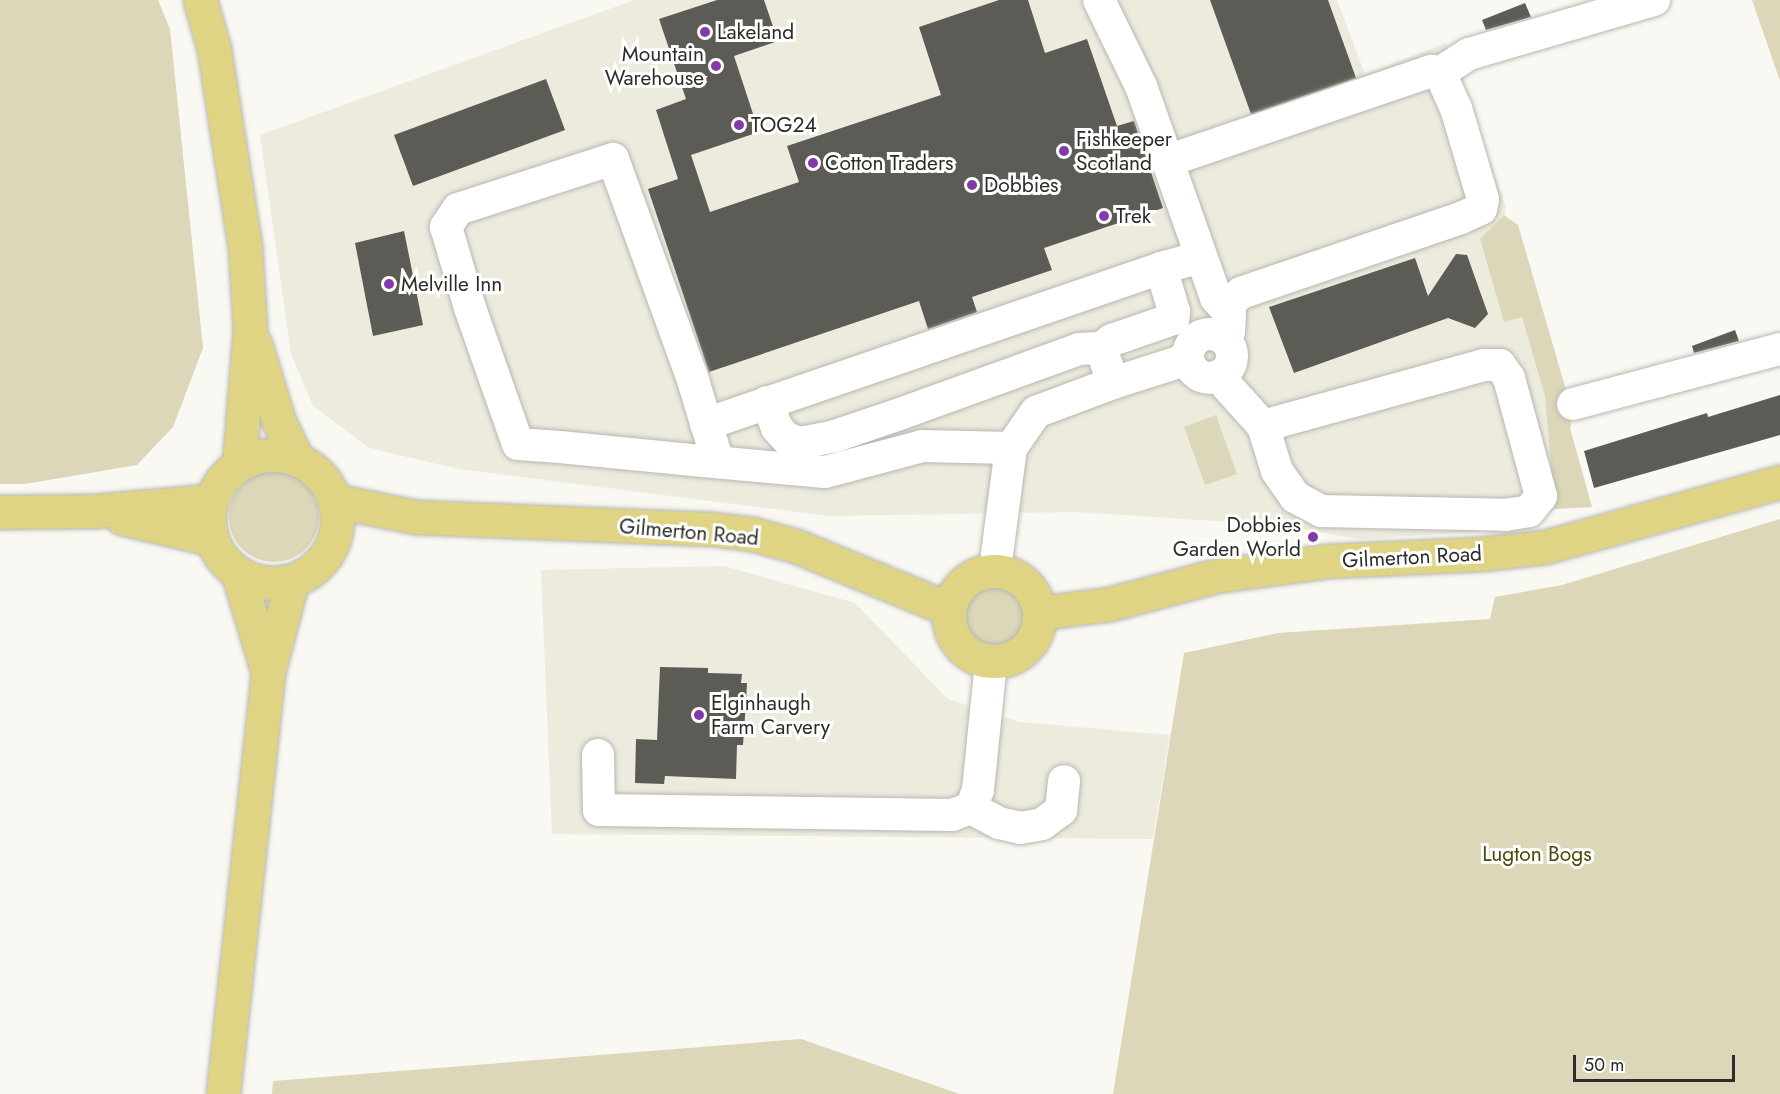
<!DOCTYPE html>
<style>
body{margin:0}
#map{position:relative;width:1780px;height:1094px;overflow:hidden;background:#f9f8f2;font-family:Jost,sans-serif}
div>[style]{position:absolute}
.built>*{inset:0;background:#edebde}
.green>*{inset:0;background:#dbd7b8}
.round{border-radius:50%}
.building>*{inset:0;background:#5c5b56}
.roads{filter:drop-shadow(0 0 2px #b8b7b1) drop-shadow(0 0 2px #b8b7b1)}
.minor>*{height:32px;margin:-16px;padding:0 16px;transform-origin:16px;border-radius:16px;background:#fff}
.minor>.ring{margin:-16px;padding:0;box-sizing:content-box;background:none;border:32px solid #fff;border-radius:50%}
.major>*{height:33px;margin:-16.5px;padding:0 16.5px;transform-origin:16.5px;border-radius:16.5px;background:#ded483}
.major>.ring{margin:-16.5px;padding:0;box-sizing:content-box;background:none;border:33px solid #ded483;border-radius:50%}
.dots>*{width:16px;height:16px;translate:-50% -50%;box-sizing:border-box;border:3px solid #fffffe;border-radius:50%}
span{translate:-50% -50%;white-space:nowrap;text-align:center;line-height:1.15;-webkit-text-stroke:6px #fffffe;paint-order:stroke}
.poi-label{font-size:21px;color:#2c2c2a}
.left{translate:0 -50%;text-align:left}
.right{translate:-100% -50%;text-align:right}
.street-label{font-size:21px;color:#2c2c2a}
.park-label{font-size:21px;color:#4f4807}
.scale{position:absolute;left:1573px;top:1055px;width:162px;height:27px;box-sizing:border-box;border:3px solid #2c2c2a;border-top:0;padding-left:8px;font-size:18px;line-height:21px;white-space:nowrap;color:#2c2c2a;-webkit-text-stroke:4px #fffffe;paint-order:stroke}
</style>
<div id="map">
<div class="built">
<div style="clip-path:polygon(634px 0,1337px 0,1365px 74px,1446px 43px,1506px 207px,1504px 215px,1480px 239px,1504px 321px,1522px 317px,1546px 396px,1555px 509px,1527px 529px,1358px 539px,1278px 525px,1074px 512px,829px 516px,459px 469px,369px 448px,313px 406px,291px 354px,260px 135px)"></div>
<div style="clip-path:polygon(724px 566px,855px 603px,948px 699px,1020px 722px,1170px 735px,1153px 839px,552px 834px,541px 570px)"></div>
</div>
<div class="green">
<div style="clip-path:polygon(0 0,158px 0,170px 29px,203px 348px,173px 427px,137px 465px,25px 484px,0 484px)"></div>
<div style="clip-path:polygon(1752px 0,1780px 0,1780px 81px)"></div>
<div style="clip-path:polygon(1504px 215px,1518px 225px,1573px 414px,1570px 428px,1592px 507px,1555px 509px,1545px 396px,1522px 317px,1504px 322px,1480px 239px)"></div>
<div style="clip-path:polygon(1216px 415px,1237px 474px,1205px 485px,1184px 427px)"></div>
<div class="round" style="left:229px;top:472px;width:90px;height:90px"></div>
<div style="clip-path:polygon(1780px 519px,1780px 1094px,1113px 1094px,1184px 653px,1278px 633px,1490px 619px,1495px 597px,1562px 585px)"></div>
<div class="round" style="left:963px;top:584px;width:62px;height:62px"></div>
<div style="clip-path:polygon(801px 1039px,960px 1094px,272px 1094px,273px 1081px)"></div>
</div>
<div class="building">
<div style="clip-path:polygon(717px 0,764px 0,778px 41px,734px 56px,759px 132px,691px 155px,710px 212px,799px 182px,787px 146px,941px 95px,919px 27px,999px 0,1028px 0,1045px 53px,1087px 39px,1117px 126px,1134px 121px,1163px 208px,1044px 248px,1052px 270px,972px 297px,977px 312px,928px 329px,919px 301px,709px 372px,648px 189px,678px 179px,656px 110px,686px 99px,659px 19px)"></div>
<div style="clip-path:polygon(1210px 0,1328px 0,1356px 78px,1251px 114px)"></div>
<div style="clip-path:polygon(1525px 3px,1531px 17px,1486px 30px,1482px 20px)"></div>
<div style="clip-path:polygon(546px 79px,565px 130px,413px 186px,394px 135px)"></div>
<div style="clip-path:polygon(404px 231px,423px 325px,373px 336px,355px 243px)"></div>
<div style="clip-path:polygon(1456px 254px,1467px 255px,1488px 314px,1475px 328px,1448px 318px,1294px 373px,1269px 307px,1415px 258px,1428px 296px)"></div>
<div style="clip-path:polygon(1735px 330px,1739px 341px,1694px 353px,1692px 346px)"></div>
<div style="clip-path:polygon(1780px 395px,1780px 435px,1594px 488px,1584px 451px,1707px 413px,1708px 417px)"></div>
<div style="clip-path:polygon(660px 667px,708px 668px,708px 673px,742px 674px,741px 683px,747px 683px,746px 701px,743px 745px,737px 745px,736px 779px,665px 776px,664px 784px,635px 783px,636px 739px,657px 740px)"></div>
</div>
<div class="roads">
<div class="minor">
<div style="left:1099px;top:0;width:96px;rotate:64deg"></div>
<div style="left:1141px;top:86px;width:225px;rotate:70.5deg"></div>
<div style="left:1216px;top:298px;width:21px;rotate:49deg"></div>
<div style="left:1230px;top:314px;width:17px;rotate:93deg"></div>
<div style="left:1229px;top:331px;width:10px;rotate:143deg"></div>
<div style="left:1438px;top:74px;width:37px;rotate:-33deg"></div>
<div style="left:1469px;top:54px;width:193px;rotate:-16.3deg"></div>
<div style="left:1167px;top:161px;width:280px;rotate:-18.8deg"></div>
<div style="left:1432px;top:71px;width:10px;rotate:24deg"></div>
<div style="left:1441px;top:75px;width:36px;rotate:66deg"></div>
<div style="left:1456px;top:108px;width:95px;rotate:73.5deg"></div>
<div style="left:1483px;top:199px;width:10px;rotate:101deg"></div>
<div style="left:1481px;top:209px;width:22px;rotate:156deg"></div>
<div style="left:1461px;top:218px;width:232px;rotate:161.2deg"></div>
<div style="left:1241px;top:293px;width:20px;rotate:139deg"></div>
<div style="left:1226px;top:306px;width:3px;rotate:90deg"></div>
<div class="ring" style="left:1188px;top:334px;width:12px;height:12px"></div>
<div style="left:1101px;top:348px;width:14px;rotate:-36deg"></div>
<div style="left:1112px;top:340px;width:65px;rotate:-19deg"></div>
<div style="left:1173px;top:319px;width:8px;rotate:-83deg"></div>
<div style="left:1174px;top:311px;width:45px;rotate:-106.8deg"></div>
<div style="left:1218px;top:376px;width:67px;rotate:48deg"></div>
<div style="left:1263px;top:426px;width:47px;rotate:72.7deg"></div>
<div style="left:1277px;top:471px;width:32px;rotate:55deg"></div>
<div style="left:1295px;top:497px;width:30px;rotate:28deg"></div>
<div style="left:1321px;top:511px;width:184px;rotate:1.2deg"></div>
<div style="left:1505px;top:515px;width:24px;rotate:-9deg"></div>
<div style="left:1529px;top:511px;width:19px;rotate:-51deg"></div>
<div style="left:1541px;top:496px;width:122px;rotate:-105.2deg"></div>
<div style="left:1509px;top:378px;width:16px;rotate:-125deg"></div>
<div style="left:1500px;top:365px;width:16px;rotate:180deg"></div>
<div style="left:1484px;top:365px;width:229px;rotate:164.6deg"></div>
<div style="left:1113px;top:383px;width:79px;rotate:-17.7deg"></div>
<div style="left:767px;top:402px;width:28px;rotate:69deg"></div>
<div style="left:777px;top:428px;width:13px;rotate:48deg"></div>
<div style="left:786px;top:438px;width:15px;rotate:20deg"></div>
<div style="left:800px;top:443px;width:36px;rotate:-11deg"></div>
<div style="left:835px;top:436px;width:65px;rotate:-18.7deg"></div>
<div style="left:897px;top:415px;width:194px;rotate:-19.9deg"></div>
<div style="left:1079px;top:349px;width:22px;rotate:-3deg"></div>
<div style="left:1101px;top:348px;width:37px;rotate:71deg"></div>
<div style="left:1113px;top:383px;width:82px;rotate:159.4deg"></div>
<div style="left:1036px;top:412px;width:44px;rotate:124.8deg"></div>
<div style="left:1011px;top:448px;width:123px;rotate:97.5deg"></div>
<div style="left:1573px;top:404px;width:214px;rotate:-14.9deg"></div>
<div style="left:706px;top:424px;width:481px;rotate:-18.9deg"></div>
<div style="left:1161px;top:268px;width:41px;rotate:-15.4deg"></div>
<div style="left:718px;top:462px;width:86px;rotate:-107deg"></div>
<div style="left:693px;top:380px;width:235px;rotate:-109.9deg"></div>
<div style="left:613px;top:159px;width:163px;rotate:162.1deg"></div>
<div style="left:458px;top:209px;width:22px;rotate:124deg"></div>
<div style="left:446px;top:227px;width:84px;rotate:73.5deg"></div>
<div style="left:470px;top:308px;width:144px;rotate:70.6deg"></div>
<div style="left:518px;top:444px;width:42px;rotate:4.1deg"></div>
<div style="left:560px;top:447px;width:144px;rotate:5.6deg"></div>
<div style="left:703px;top:461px;width:122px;rotate:5.2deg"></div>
<div style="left:825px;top:472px;width:101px;rotate:-14.9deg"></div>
<div style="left:923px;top:446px;width:88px;rotate:1.3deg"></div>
<div style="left:598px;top:755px;width:55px;rotate:89deg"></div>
<div style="left:599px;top:810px;width:353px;rotate:0.8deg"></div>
<div style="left:952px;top:815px;width:20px;rotate:-20deg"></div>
<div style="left:971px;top:808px;width:19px;rotate:-69deg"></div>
<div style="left:978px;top:790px;width:130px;rotate:-84.2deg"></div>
<div style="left:971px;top:808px;width:32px;rotate:28deg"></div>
<div style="left:999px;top:823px;width:22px;rotate:13deg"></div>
<div style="left:1020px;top:828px;width:22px;rotate:-10deg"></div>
<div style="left:1042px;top:824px;width:24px;rotate:-36deg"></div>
<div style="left:1061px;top:810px;width:29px;rotate:-84deg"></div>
</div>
<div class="major">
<div style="left:200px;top:0;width:51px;rotate:74.1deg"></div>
<div style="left:214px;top:49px;width:200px;rotate:81.1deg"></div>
<div style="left:245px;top:247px;width:81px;rotate:86.5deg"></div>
<div style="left:250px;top:328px;width:137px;rotate:94.6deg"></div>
<div style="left:255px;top:344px;width:82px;rotate:72.9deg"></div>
<div style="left:279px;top:422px;width:41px;rotate:64.1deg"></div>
<div class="ring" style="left:209px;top:455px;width:95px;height:95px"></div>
<div style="left:336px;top:501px;width:81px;rotate:11.4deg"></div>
<div style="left:415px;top:517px;width:297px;rotate:2.3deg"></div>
<div style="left:712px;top:529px;width:40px;rotate:7.1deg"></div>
<div style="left:752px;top:534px;width:46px;rotate:15.3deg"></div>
<div style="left:796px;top:546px;width:165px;rotate:22.4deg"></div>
<div style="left:0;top:512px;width:94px;rotate:-0.6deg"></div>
<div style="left:94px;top:511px;width:117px;rotate:-4.9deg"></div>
<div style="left:122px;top:518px;width:92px;rotate:13.1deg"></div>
<div class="ring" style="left:949px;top:571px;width:57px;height:57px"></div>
<div style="left:238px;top:573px;width:100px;rotate:73.2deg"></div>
<div style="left:1040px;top:613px;width:71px;rotate:-7.3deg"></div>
<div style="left:1110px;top:604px;width:109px;rotate:-14.9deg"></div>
<div style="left:1215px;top:576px;width:113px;rotate:-7.6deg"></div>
<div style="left:1327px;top:561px;width:154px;rotate:-2.6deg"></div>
<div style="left:1481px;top:554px;width:64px;rotate:-6.2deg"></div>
<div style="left:1545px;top:547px;width:244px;rotate:-15.5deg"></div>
<div style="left:223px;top:1094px;width:424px;rotate:-83.9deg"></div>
<div style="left:268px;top:672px;width:94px;rotate:-75.2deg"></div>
</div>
</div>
<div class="dots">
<div style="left:705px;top:32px;background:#8439ab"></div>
<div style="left:716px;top:66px;background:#8439ab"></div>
<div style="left:739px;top:125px;background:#8439ab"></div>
<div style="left:1064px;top:151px;background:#8439ab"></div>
<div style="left:813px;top:163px;background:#8439ab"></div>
<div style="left:972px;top:185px;background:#8439ab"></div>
<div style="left:1104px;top:216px;background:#8439ab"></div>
<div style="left:389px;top:284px;background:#8439ab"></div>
<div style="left:1313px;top:537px;background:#8439ab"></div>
<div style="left:699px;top:715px;background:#8439ab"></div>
</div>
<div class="poi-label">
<span class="left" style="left:717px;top:32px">Lakeland</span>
<span class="right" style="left:704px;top:66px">Mountain<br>Warehouse</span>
<span class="left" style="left:751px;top:125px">TOG24</span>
<span class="left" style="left:1076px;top:151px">Fishkeeper<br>Scotland</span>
<span class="left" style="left:825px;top:163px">Cotton Traders</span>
<span class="left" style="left:984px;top:185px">Dobbies</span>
<span class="left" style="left:1116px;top:216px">Trek</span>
<span class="left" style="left:401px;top:284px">Melville Inn</span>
<span class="right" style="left:1301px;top:537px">Dobbies<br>Garden World</span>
<span class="left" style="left:711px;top:715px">Elginhaugh<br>Farm Carvery</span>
</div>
<div class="street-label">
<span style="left:689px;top:532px;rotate:5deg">Gilmerton Road</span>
<span style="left:1412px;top:557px;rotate:-3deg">Gilmerton Road</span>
</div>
<div class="park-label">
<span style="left:1537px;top:854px">Lugton Bogs</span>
</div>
<div class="scale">50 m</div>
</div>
